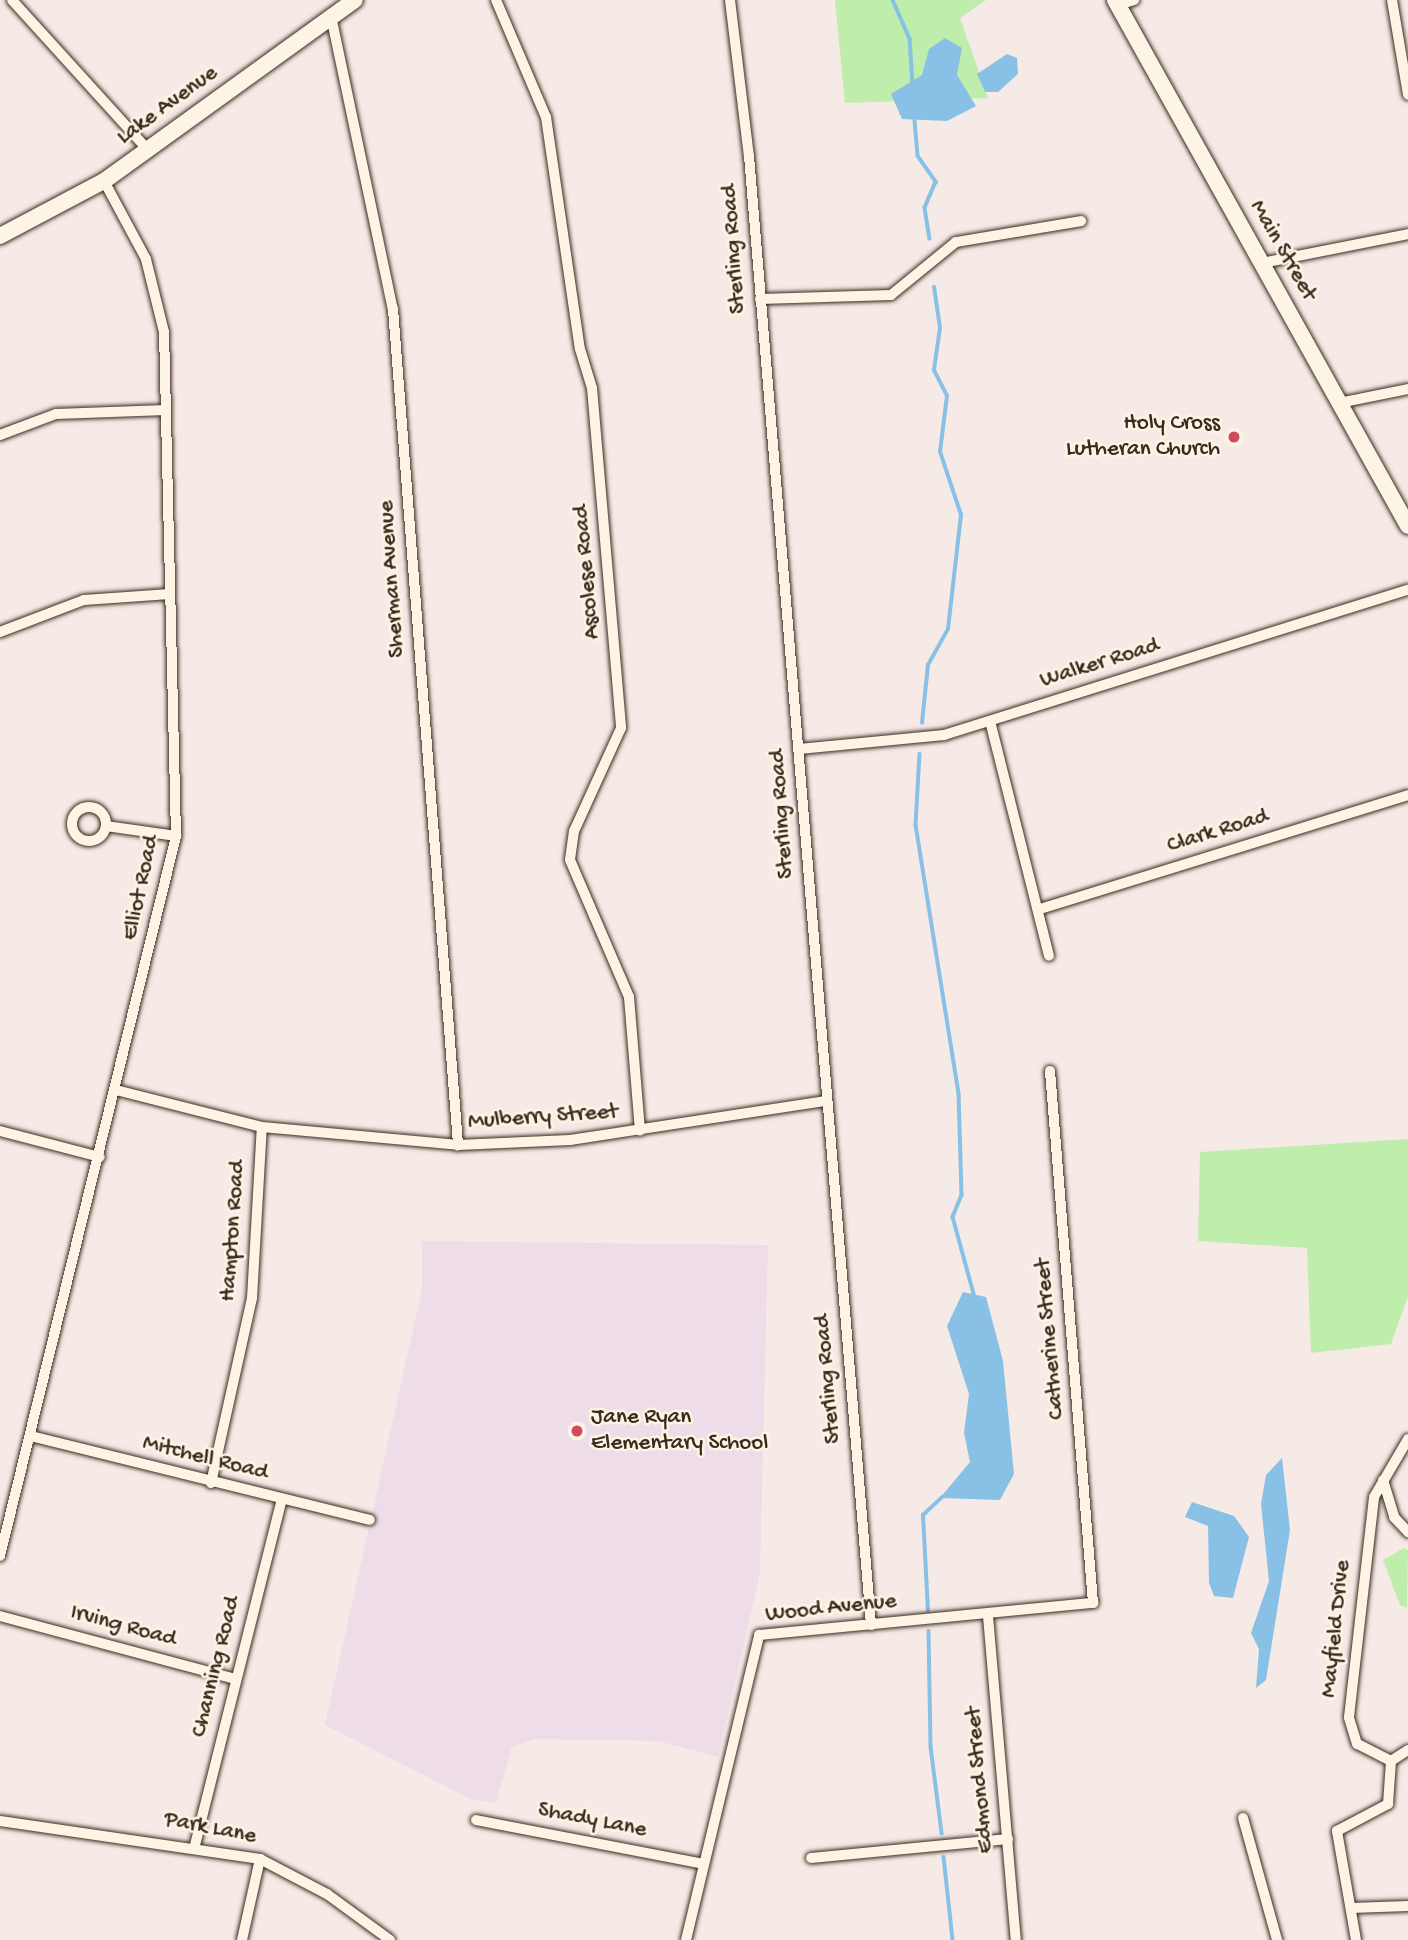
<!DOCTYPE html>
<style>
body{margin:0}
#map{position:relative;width:1408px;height:1940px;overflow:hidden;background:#f6eae7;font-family:"Gochi Hand",sans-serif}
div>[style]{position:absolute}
.built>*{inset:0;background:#eedde9}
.green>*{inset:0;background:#beedac}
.water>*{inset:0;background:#88c0e6}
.stream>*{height:3.5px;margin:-1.75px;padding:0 1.75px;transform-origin:1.75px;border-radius:1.75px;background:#88c0e6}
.roads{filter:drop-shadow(0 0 2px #3b2a1e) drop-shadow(0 0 2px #3b2a1e)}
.street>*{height:10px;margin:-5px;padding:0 5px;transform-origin:5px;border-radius:5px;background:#fcf5e5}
.street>.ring{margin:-5px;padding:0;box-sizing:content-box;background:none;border:10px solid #fcf5e5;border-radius:50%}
.secondary>*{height:16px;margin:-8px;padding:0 8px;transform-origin:8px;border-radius:8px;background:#fcf5e5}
.dots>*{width:19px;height:19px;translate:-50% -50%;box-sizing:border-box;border:4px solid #fcf5e5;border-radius:50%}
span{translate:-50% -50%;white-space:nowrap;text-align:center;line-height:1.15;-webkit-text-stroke:5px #fcf5e5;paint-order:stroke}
.street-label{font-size:23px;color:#3b2a1e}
.poi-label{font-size:23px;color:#3b2a1e}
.right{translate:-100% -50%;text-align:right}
.left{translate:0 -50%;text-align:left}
</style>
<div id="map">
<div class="built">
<div style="clip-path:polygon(422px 1241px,768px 1245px,760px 1573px,718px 1757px,658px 1741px,534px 1739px,512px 1747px,496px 1803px,471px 1799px,325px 1725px,422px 1289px)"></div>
</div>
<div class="green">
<div style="clip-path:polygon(835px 0,986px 0,960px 18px,988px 98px,845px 103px)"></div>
<div style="clip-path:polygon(1408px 1139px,1408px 1296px,1391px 1344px,1311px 1353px,1307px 1248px,1198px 1241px,1200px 1152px)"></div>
<div style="clip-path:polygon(1404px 1548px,1408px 1550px,1407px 1608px,1400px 1605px,1383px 1560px)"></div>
</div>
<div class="water">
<div style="clip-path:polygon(945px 38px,962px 48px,957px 75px,976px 106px,947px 121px,902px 119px,891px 94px,922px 75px,929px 49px)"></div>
<div style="clip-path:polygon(1007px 54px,1017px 58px,1018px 74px,998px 92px,985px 92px,977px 74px)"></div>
<div style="clip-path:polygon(963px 1292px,986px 1297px,1003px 1361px,1014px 1474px,1000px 1500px,940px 1498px,970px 1462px,964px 1433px,969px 1394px,947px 1326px)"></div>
<div style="clip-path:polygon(1282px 1458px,1290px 1530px,1266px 1680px,1256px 1688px,1259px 1649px,1251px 1633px,1269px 1581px,1261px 1504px,1266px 1475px)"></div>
<div style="clip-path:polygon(1192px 1502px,1234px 1516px,1249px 1537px,1233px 1598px,1214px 1596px,1209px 1583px,1208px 1526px,1185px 1517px)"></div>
</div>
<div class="stream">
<div style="left:893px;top:0;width:43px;rotate:66.4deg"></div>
<div style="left:910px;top:39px;width:46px;rotate:86.3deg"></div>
<div style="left:915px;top:121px;width:35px;rotate:85deg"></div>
<div style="left:918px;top:156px;width:32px;rotate:55deg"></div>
<div style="left:936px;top:182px;width:28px;rotate:113deg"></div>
<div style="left:925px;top:208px;width:31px;rotate:81deg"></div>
<div style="left:922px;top:723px;width:58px;rotate:-84.1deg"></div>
<div style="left:928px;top:665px;width:41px;rotate:-60.9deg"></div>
<div style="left:948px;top:629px;width:115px;rotate:-83.5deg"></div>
<div style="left:961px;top:515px;width:66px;rotate:-108.4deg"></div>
<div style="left:940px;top:452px;width:56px;rotate:-82.9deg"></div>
<div style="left:947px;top:396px;width:29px;rotate:-117deg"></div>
<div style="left:934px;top:370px;width:42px;rotate:-81.9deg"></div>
<div style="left:940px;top:328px;width:41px;rotate:-98.3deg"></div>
<div style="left:920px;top:754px;width:71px;rotate:93.2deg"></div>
<div style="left:916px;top:825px;width:271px;rotate:80.9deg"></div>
<div style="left:959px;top:1093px;width:102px;rotate:88.3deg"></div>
<div style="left:962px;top:1195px;width:24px;rotate:112deg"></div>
<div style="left:953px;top:1217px;width:80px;rotate:74.7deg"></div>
<div style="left:928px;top:1611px;width:96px;rotate:-93deg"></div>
<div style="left:923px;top:1515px;width:26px;rotate:-43deg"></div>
<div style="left:929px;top:1631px;width:116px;rotate:89deg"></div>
<div style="left:931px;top:1747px;width:87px;rotate:82.7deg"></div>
<div style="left:944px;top:1857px;width:83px;rotate:83.8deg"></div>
</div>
<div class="roads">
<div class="street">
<div style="left:12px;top:0;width:201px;rotate:47.8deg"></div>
<div style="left:496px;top:0;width:127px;rotate:66.9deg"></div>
<div style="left:546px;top:117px;width:234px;rotate:81.7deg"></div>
<div style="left:580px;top:349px;width:41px;rotate:72.9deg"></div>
<div style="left:592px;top:388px;width:341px;rotate:85.1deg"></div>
<div style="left:621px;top:728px;width:113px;rotate:114.5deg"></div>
<div style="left:574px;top:831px;width:29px;rotate:98deg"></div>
<div style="left:570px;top:860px;width:149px;rotate:66.7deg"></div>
<div style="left:629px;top:997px;width:134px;rotate:85.3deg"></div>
<div style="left:730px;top:0;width:157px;rotate:83.1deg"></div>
<div style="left:749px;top:156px;width:1474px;rotate:85.25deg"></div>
<div style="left:1392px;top:0;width:96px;rotate:80.4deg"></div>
<div style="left:1118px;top:5px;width:17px;rotate:-17deg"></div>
<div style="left:331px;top:16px;width:299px;rotate:78.1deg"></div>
<div style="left:393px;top:309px;width:839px;rotate:85.55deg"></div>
<div style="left:1262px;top:263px;width:149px;rotate:-11.2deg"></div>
<div style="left:760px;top:299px;width:131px;rotate:-1.7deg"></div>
<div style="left:891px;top:295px;width:84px;rotate:-39.2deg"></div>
<div style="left:956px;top:242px;width:127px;rotate:-9.5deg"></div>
<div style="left:1344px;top:402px;width:65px;rotate:-11.5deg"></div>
<div style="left:0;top:435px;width:60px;rotate:-20.6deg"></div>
<div style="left:56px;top:414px;width:110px;rotate:-2.1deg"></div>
<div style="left:0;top:632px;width:90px;rotate:-20.9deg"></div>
<div style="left:84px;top:600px;width:86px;rotate:-4deg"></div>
<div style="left:990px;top:721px;width:242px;rotate:75.9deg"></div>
<div style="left:799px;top:749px;width:146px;rotate:-5.5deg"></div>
<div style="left:944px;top:735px;width:486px;rotate:-17.4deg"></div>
<div class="ring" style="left:72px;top:807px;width:24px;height:24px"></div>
<div style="left:106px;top:826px;width:71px;rotate:8.1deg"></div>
<div style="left:1040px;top:909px;width:385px;rotate:-17.2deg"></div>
<div style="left:116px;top:1090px;width:151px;rotate:14.2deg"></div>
<div style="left:262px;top:1127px;width:197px;rotate:5.2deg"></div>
<div style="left:458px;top:1145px;width:112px;rotate:-2.6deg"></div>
<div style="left:570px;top:1140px;width:259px;rotate:-8.7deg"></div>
<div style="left:0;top:1131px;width:103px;rotate:14.6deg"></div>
<div style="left:31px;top:1436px;width:349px;rotate:13.9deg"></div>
<div style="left:1383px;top:1480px;width:39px;rotate:73deg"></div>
<div style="left:1394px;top:1517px;width:21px;rotate:47deg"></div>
<div style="left:211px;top:1483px;width:189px;rotate:-77.5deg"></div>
<div style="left:252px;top:1298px;width:171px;rotate:-86.7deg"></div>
<div style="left:0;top:1556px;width:741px;rotate:-76.26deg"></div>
<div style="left:176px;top:836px;width:504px;rotate:-91.36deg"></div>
<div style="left:164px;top:332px;width:75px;rotate:-103.9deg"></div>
<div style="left:146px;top:259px;width:89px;rotate:-118.3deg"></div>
<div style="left:0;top:1616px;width:243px;rotate:15deg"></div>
<div style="left:988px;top:1616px;width:325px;rotate:85.1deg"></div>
<div style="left:1391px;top:1761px;width:20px;rotate:-33deg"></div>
<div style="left:1243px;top:1818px;width:127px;rotate:74.4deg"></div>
<div style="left:476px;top:1820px;width:228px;rotate:10.9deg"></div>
<div style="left:0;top:1821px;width:263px;rotate:8.3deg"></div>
<div style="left:260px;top:1859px;width:76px;rotate:27.6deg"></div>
<div style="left:327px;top:1894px;width:78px;rotate:36.1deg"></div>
<div style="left:195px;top:1845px;width:357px;rotate:-75.9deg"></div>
<div style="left:811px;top:1858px;width:198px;rotate:-5.5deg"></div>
<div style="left:1351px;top:1908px;width:57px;rotate:-2deg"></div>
<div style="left:242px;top:1940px;width:83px;rotate:-77.5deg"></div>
<div style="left:686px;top:1940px;width:314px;rotate:-76.5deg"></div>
<div style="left:759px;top:1635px;width:336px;rotate:-5.5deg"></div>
<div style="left:1093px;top:1603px;width:534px;rotate:-94.62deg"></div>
<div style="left:1356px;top:1940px;width:111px;rotate:-99.9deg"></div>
<div style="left:1337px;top:1831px;width:58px;rotate:-27.9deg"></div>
<div style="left:1388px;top:1804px;width:43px;rotate:-86deg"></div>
<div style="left:1391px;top:1761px;width:38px;rotate:-153deg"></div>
<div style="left:1357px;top:1744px;width:28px;rotate:-107deg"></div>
<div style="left:1349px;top:1717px;width:221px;rotate:-83.5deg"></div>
<div style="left:1374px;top:1497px;width:67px;rotate:-59.6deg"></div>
</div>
<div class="secondary">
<div style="left:1115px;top:0;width:602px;rotate:60.88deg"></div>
<div style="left:0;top:236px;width:118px;rotate:-27.9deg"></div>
<div style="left:104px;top:181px;width:309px;rotate:-35.8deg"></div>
</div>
</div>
<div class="dots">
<div style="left:1234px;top:437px;background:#d1495b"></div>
<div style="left:577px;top:1431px;background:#d1495b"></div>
</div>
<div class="street-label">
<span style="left:168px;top:106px;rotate:-36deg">Lake Avenue</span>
<span style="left:735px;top:249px;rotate:-94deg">Sterling Road</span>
<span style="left:1282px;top:251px;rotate:60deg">Main Street</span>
<span style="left:588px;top:572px;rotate:-95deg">Ascolese Road</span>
<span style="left:393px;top:579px;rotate:-94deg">Sherman Avenue</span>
<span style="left:1100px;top:664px;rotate:-17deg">Walker Road</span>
<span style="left:783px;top:814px;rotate:-94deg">Sterling Road</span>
<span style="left:1218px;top:832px;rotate:-17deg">Clark Road</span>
<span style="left:142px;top:888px;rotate:-78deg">Elliot Road</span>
<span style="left:543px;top:1118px;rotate:-4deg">Mulberry Street</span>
<span style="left:234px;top:1231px;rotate:-86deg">Hampton Road</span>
<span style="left:1051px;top:1339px;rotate:-95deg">Catherine Street</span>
<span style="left:829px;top:1379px;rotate:-95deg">Sterling Road</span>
<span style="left:205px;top:1459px;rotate:14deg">Mitchell Road</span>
<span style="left:831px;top:1609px;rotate:-6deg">Wood Avenue</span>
<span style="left:123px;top:1627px;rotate:15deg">Irving Road</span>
<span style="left:1337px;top:1629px;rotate:-84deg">Mayfield Drive</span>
<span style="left:217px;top:1667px;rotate:-76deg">Channing Road</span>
<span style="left:981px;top:1780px;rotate:-95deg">Edmond Street</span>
<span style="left:592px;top:1821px;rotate:11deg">Shady Lane</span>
<span style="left:210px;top:1829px;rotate:11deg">Park Lane</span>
</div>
<div class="poi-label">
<span class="right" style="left:1220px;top:437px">Holy Cross<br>Lutheran Church</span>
<span class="left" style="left:591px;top:1431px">Jane Ryan<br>Elementary School</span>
</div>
</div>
